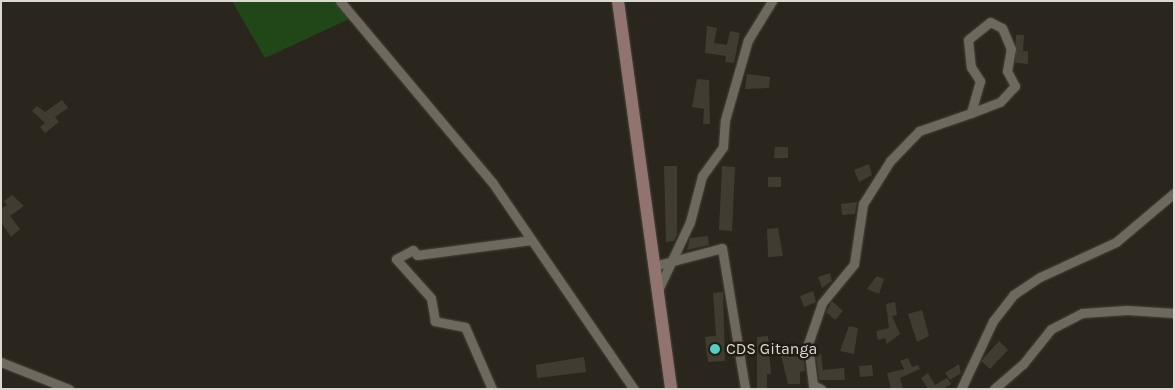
<!DOCTYPE html>
<style>
body{margin:0}
#map{position:relative;width:1175px;height:390px;overflow:hidden;background:#2b261d;font-family:Karla,sans-serif}
div>[style]{position:absolute}
.green>*{inset:0;background:#214719}
.building>*{inset:0;background:#413c32}
.roads{filter:drop-shadow(0 0 1px #47443c) drop-shadow(0 0 1px #47443c)}
.street>*{height:9px;margin:-4.5px;padding:0 4.5px;transform-origin:4.5px;border-radius:4.5px;background:#6e695e}
.secondary>*{height:12px;margin:-6px;padding:0 6px;transform-origin:6px;border-radius:6px;background:#91736f}
.dots>*{width:14px;height:14px;translate:-50% -50%;box-sizing:border-box;border:2px solid #211d14;border-radius:50%}
span{translate:-50% -50%;white-space:nowrap;text-align:center;line-height:1.15;-webkit-text-stroke:5px #211d14;paint-order:stroke}
.poi-label{font-size:16px;color:#dcd9d3}
.left{translate:0 -50%;text-align:left}
.frame{position:absolute;inset:0;border:2px solid #dcd9d3;pointer-events:none}
</style>
<div id="map">
<div class="green">
<div style="clip-path:polygon(232px 1px,335px 1px,349px 19px,265px 58px)"></div>
</div>
<div class="building">
<div style="clip-path:polygon(707px 26px,717px 28px,714px 43px,727px 45px,730px 31px,740px 33px,734px 63px,725px 62px,726px 56px,705px 53px)"></div>
<div style="clip-path:polygon(1016px 35px,1024px 35px,1023px 51px,1028px 51px,1028px 64px,1015px 63px)"></div>
<div style="clip-path:polygon(747px 74px,770px 77px,769px 88px,745px 89px)"></div>
<div style="clip-path:polygon(697px 79px,709px 80px,710px 124px,703px 124px,704px 109px,692px 107px)"></div>
<div style="clip-path:polygon(62px 100px,68px 108px,55px 117px,59px 122px,45px 133px,40px 127px,45px 123px,32px 111px,37px 106px,45px 112px)"></div>
<div style="clip-path:polygon(775px 147px,788px 147px,788px 158px,774px 158px)"></div>
<div style="clip-path:polygon(869px 164px,872px 175px,859px 182px,854px 170px)"></div>
<div style="clip-path:polygon(664px 166px,677px 166px,677px 235px,674px 241px,666px 242px)"></div>
<div style="clip-path:polygon(722px 166px,735px 167px,732px 231px,719px 230px)"></div>
<div style="clip-path:polygon(768px 177px,781px 177px,781px 187px,768px 187px)"></div>
<div style="clip-path:polygon(12px 195px,24px 206px,10px 216px,20px 229px,11px 237px,1px 222px,1px 209px,7px 205px,4px 201px)"></div>
<div style="clip-path:polygon(857px 202px,855px 214px,842px 215px,841px 204px)"></div>
<div style="clip-path:polygon(778px 228px,783px 256px,768px 257px,767px 229px)"></div>
<div style="clip-path:polygon(708px 236px,709px 245px,687px 250px,690px 238px)"></div>
<div style="clip-path:polygon(830px 273px,832px 281px,822px 288px,818px 277px)"></div>
<div style="clip-path:polygon(877px 276px,884px 279px,879px 294px,867px 289px)"></div>
<div style="clip-path:polygon(813px 291px,816px 302px,804px 307px,800px 296px)"></div>
<div style="clip-path:polygon(723px 292px,725px 361px,708px 362px,705px 337px,716px 336px,713px 293px)"></div>
<div style="clip-path:polygon(832px 301px,843px 311px,835px 320px,826px 312px)"></div>
<div style="clip-path:polygon(895px 302px,897px 315px,892px 316px,900px 334px,887px 344px,885px 338px,878px 340px,876px 331px,889px 328px,886px 304px)"></div>
<div style="clip-path:polygon(922px 310px,929px 336px,917px 342px,908px 314px)"></div>
<div style="clip-path:polygon(849px 326px,858px 328px,854px 354px,840px 351px)"></div>
<div style="clip-path:polygon(768px 336px,771px 374px,767px 374px,767px 389px,757px 389px,757px 337px)"></div>
<div style="clip-path:polygon(999px 341px,1008px 350px,990px 369px,981px 361px)"></div>
<div style="clip-path:polygon(798px 345px,803px 351px,805px 371px,800px 372px,800px 384px,788px 384px,779px 347px)"></div>
<div style="clip-path:polygon(821px 354px,823px 370px,844px 368px,845px 380px,819px 380px,816px 355px)"></div>
<div style="clip-path:polygon(584px 357px,586px 372px,537px 378px,536px 365px)"></div>
<div style="clip-path:polygon(908px 358px,912px 367px,918px 365px,920px 369px,900px 378px,903px 389px,891px 389px,887px 373px,904px 369px,900px 361px)"></div>
<div style="clip-path:polygon(959px 364px,961px 373px,950px 380px,945px 373px)"></div>
<div style="clip-path:polygon(872px 365px,873px 376px,860px 377px,859px 366px)"></div>
<div style="clip-path:polygon(928px 373px,935px 385px,947px 378px,951px 384px,943px 389px,928px 389px,921px 378px)"></div>
</div>
<div class="roads">
<div class="street">
<div style="left:340px;top:1px;width:236px;rotate:50deg"></div>
<div style="left:492px;top:182px;width:251px;rotate:55.6deg"></div>
<div style="left:654px;top:266px;width:70px;rotate:-14.8deg"></div>
<div style="left:722px;top:248px;width:143px;rotate:80.7deg"></div>
<div style="left:658px;top:290px;width:75px;rotate:-64.8deg"></div>
<div style="left:690px;top:222px;width:48px;rotate:-75.4deg"></div>
<div style="left:702px;top:176px;width:36px;rotate:-54deg"></div>
<div style="left:723px;top:147px;width:27px;rotate:-86deg"></div>
<div style="left:725px;top:120px;width:83px;rotate:-74deg"></div>
<div style="left:748px;top:40px;width:46px;rotate:-58.4deg"></div>
<div style="left:1px;top:362px;width:73px;rotate:21.7deg"></div>
<div style="left:492px;top:389px;width:68px;rotate:-113.5deg"></div>
<div style="left:465px;top:327px;width:31px;rotate:-169deg"></div>
<div style="left:435px;top:321px;width:23px;rotate:-100deg"></div>
<div style="left:431px;top:298px;width:52px;rotate:-131.9deg"></div>
<div style="left:396px;top:259px;width:19px;rotate:-28deg"></div>
<div style="left:413px;top:250px;width:6px;rotate:51deg"></div>
<div style="left:417px;top:255px;width:115px;rotate:-7.5deg"></div>
<div style="left:821px;top:389px;width:9px;rotate:-153deg"></div>
<div style="left:813px;top:385px;width:41px;rotate:-97deg"></div>
<div style="left:808px;top:344px;width:43px;rotate:-71.1deg"></div>
<div style="left:822px;top:303px;width:50px;rotate:-50.6deg"></div>
<div style="left:854px;top:264px;width:61px;rotate:-81.5deg"></div>
<div style="left:863px;top:204px;width:51px;rotate:-57.9deg"></div>
<div style="left:890px;top:161px;width:42px;rotate:-46deg"></div>
<div style="left:919px;top:131px;width:55px;rotate:-19.1deg"></div>
<div style="left:971px;top:113px;width:31px;rotate:-21deg"></div>
<div style="left:1000px;top:102px;width:22px;rotate:-47deg"></div>
<div style="left:1015px;top:86px;width:17px;rotate:-118deg"></div>
<div style="left:1007px;top:71px;width:22px;rotate:-80deg"></div>
<div style="left:1011px;top:49px;width:23px;rotate:-113deg"></div>
<div style="left:1002px;top:28px;width:13px;rotate:-153deg"></div>
<div style="left:990px;top:22px;width:28px;rotate:141deg"></div>
<div style="left:968px;top:40px;width:27px;rotate:84deg"></div>
<div style="left:971px;top:67px;width:17px;rotate:57deg"></div>
<div style="left:980px;top:81px;width:33px;rotate:106deg"></div>
<div style="left:961px;top:389px;width:75px;rotate:-64.8deg"></div>
<div style="left:993px;top:321px;width:33px;rotate:-52deg"></div>
<div style="left:1013px;top:295px;width:32px;rotate:-34deg"></div>
<div style="left:1040px;top:277px;width:84px;rotate:-24.7deg"></div>
<div style="left:1116px;top:242px;width:76px;rotate:-40.2deg"></div>
<div style="left:994px;top:389px;width:38px;rotate:-41deg"></div>
<div style="left:1023px;top:364px;width:45px;rotate:-51.3deg"></div>
<div style="left:1051px;top:329px;width:35px;rotate:-27deg"></div>
<div style="left:1082px;top:313px;width:45px;rotate:-3.8deg"></div>
<div style="left:1127px;top:310px;width:47px;rotate:3.7deg"></div>
</div>
<div class="secondary">
<div style="left:618px;top:1px;width:392px;rotate:82.2deg"></div>
</div>
</div>
<div class="dots">
<div style="left:715px;top:349px;background:#56cec4"></div>
</div>
<div class="poi-label">
<span class="left" style="left:726px;top:349px">CDS Gitanga</span>
</div>
<div class="frame"></div>
</div>
